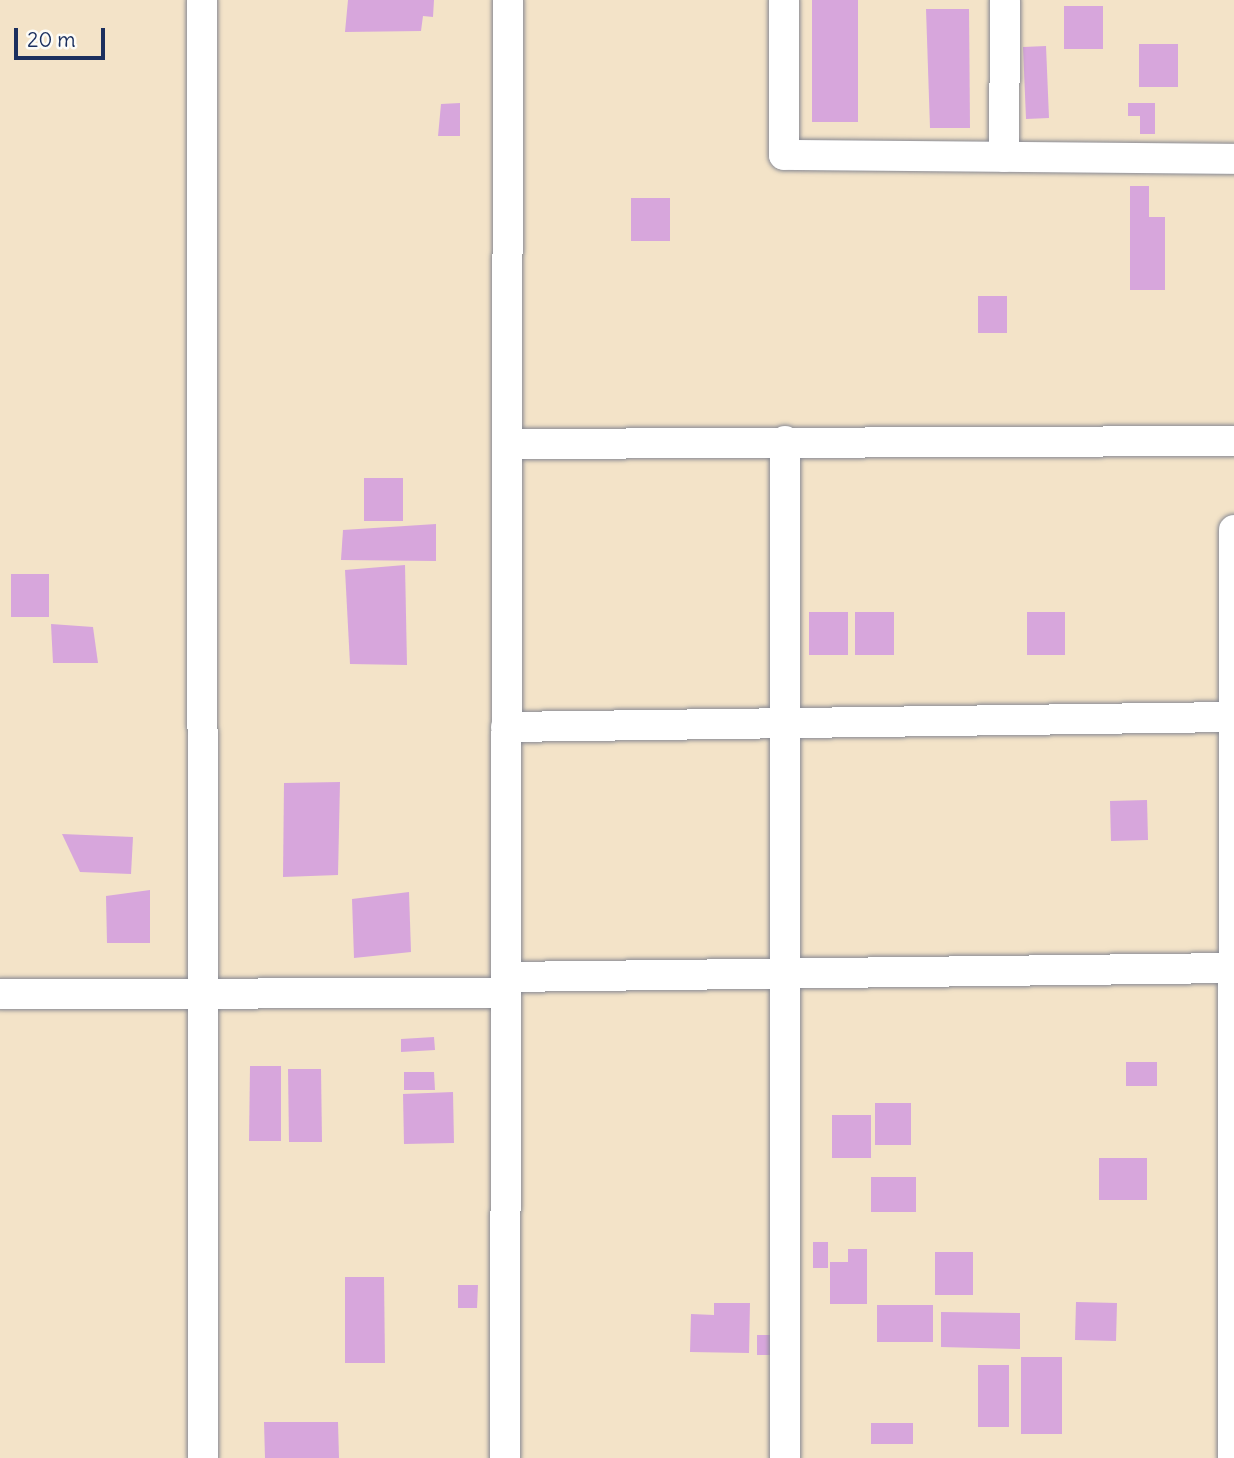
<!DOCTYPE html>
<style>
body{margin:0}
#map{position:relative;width:1234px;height:1458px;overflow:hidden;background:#f3e3c8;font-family:Delius,sans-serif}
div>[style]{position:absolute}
.building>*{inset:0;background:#d7a6dc}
.roads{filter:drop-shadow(0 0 2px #878993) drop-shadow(0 0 2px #878993)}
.street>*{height:30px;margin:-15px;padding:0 15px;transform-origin:15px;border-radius:15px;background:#fff}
span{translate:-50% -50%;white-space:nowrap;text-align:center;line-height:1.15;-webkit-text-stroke:7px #fdfcf7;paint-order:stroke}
.scale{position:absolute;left:14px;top:28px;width:91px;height:32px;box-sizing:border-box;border:4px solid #1b2f5e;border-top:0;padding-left:9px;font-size:21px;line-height:24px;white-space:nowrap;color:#1b2f5e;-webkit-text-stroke:5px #fdfcf7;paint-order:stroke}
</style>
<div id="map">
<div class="building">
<div style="clip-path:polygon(348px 0,434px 0,433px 17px,423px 16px,421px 31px,345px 32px)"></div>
<div style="clip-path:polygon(812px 0,858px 0,858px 122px,812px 122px)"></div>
<div style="clip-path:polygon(1064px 6px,1103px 6px,1103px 49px,1064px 49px)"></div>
<div style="clip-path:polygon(926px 9px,969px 9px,970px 128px,930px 128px)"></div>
<div style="clip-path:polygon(1139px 44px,1178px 44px,1178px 87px,1139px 87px)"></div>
<div style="clip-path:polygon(1046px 46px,1049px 118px,1026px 119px,1023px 47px)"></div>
<div style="clip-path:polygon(460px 103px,460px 136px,438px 136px,441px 104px)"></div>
<div style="clip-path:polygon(1128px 103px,1155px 103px,1155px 134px,1140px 134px,1140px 116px,1128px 116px)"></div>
<div style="clip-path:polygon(1130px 186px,1149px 186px,1149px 217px,1165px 217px,1165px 290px,1130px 290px)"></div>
<div style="clip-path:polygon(631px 198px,670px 198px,670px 241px,631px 241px)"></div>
<div style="clip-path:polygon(978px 296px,1007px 296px,1007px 333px,978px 333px)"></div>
<div style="clip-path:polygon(364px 478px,403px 478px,403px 521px,364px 521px)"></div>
<div style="clip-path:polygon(436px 524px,436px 561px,341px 560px,343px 530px)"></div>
<div style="clip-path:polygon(405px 565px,407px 665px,350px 664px,345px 570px)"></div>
<div style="clip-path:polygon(11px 574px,49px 574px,49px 617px,11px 617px)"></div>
<div style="clip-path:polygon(809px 612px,848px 612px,848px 655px,809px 655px)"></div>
<div style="clip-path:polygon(855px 612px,894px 612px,894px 655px,855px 655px)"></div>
<div style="clip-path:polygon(1027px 612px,1065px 612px,1065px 655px,1027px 655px)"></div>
<div style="clip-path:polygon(51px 624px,93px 627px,98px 663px,53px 663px)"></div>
<div style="clip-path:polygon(340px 782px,338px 875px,283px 877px,284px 783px)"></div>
<div style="clip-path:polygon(1147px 800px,1148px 840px,1111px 841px,1110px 801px)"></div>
<div style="clip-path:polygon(62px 834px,133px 837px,131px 874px,80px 872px)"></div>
<div style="clip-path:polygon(150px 890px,150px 943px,107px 943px,106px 896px)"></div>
<div style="clip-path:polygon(409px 892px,411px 952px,354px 958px,352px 899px)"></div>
<div style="clip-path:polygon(434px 1037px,435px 1050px,401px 1052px,401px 1039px)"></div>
<div style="clip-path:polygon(1126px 1062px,1157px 1062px,1157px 1086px,1126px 1086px)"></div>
<div style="clip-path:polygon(250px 1066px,281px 1066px,281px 1141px,249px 1141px)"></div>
<div style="clip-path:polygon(288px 1069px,321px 1069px,322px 1142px,289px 1142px)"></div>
<div style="clip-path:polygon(404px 1072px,434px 1072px,435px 1090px,404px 1090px)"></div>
<div style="clip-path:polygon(453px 1092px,454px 1143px,404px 1144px,403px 1094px)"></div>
<div style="clip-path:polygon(875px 1103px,911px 1103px,911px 1145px,875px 1145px)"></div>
<div style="clip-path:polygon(832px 1115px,871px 1115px,871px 1158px,832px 1158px)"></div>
<div style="clip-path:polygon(1099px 1158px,1147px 1158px,1147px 1200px,1099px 1200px)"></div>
<div style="clip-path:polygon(871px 1177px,916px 1177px,916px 1212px,871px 1212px)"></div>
<div style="clip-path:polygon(813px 1242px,828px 1242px,828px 1268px,813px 1268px)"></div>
<div style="clip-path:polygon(848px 1249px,867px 1249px,867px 1304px,830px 1304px,830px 1262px,848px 1262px)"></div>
<div style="clip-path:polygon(935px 1252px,973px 1252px,973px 1295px,935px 1295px)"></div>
<div style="clip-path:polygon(345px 1277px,384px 1277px,385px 1363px,345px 1363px)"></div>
<div style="clip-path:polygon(458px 1285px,478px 1285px,477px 1308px,458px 1308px)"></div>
<div style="clip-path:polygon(1076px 1302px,1117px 1303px,1116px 1341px,1075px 1340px)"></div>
<div style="clip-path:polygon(714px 1303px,750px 1303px,749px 1353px,690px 1352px,691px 1314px,714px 1315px)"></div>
<div style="clip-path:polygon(877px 1305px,933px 1305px,933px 1342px,877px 1342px)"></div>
<div style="clip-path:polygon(941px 1312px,1020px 1313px,1020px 1349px,941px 1347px)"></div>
<div style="clip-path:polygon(757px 1335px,778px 1335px,778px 1355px,757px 1355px)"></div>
<div style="clip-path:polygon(1021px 1357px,1062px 1357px,1062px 1434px,1021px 1434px)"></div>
<div style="clip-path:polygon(978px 1365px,1009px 1365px,1009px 1427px,978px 1427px)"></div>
<div style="clip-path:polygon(264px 1422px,338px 1422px,339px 1458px,265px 1458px)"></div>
<div style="clip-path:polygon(871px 1423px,913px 1423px,913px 1444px,871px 1444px)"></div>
</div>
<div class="roads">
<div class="street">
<div style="left:202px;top:0;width:1458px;rotate:89.96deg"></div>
<div style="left:784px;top:0;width:155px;rotate:90deg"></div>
<div style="left:784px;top:155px;width:450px;rotate:0.5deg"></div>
<div style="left:1004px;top:157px;width:157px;rotate:-89.6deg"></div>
<div style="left:785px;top:441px;width:1017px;rotate:90deg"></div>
<div style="left:507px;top:444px;width:727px;rotate:-0.24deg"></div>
<div style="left:506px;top:727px;width:728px;rotate:-0.79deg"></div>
<div style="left:506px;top:977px;width:728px;rotate:-0.71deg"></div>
<div style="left:0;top:994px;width:506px;rotate:-0.11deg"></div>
<div style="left:505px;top:1458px;width:1458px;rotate:-89.88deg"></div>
<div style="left:1233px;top:1458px;width:928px;rotate:-89.94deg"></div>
</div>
</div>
<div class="scale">20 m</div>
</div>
